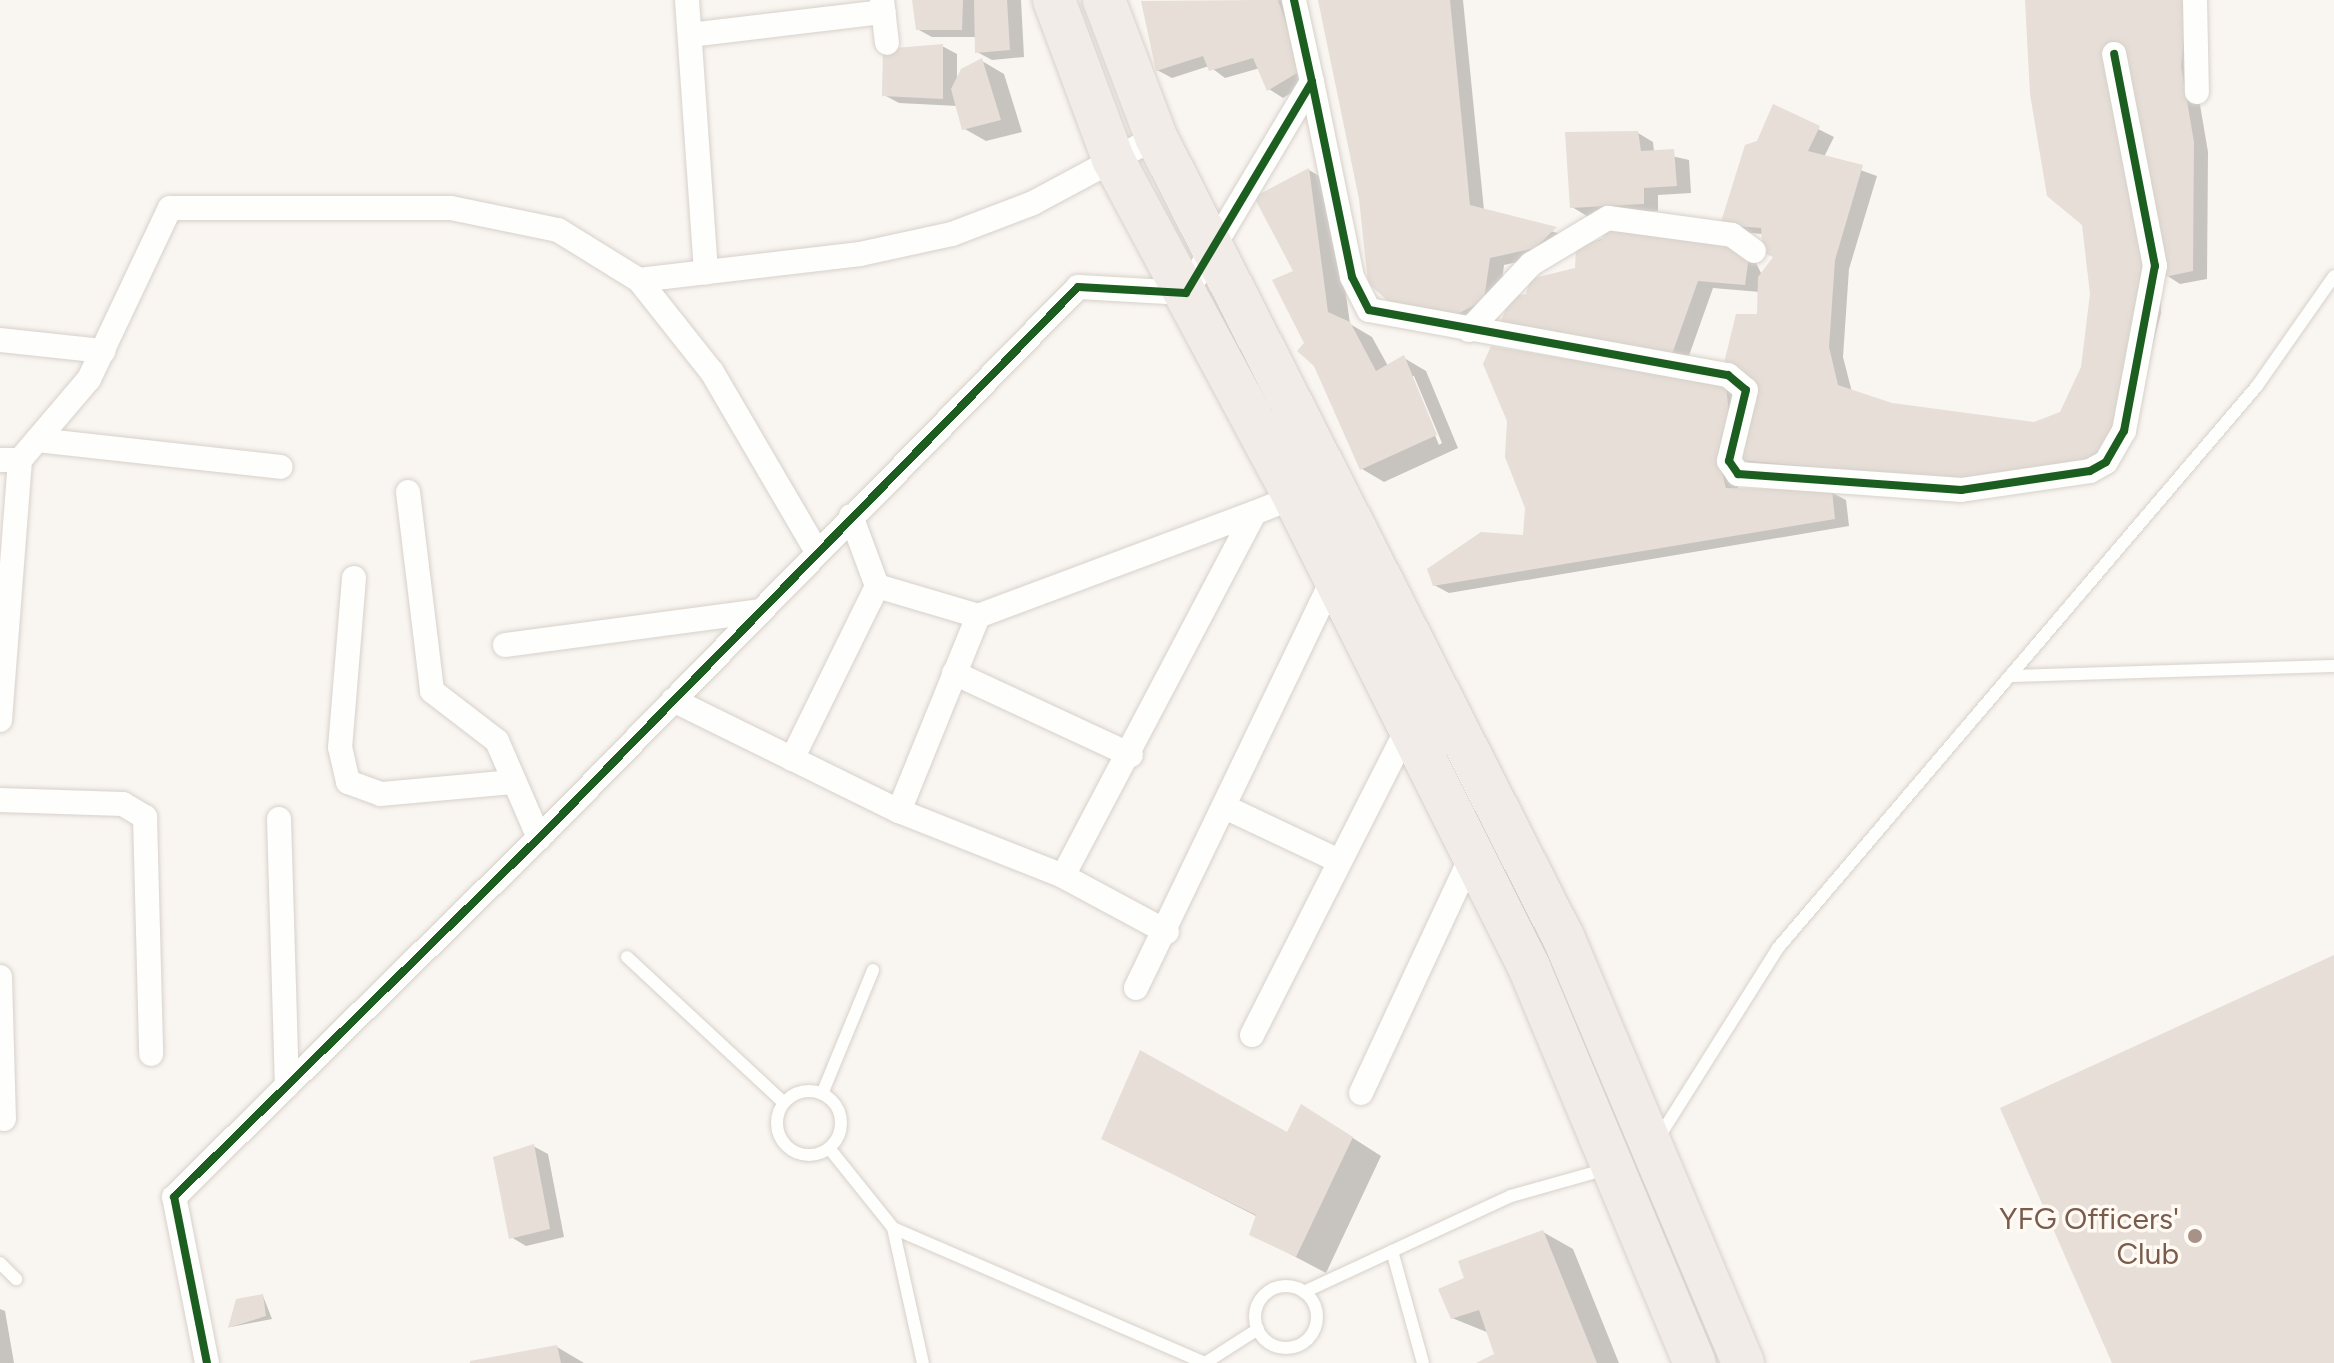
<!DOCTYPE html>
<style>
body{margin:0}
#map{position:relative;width:2334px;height:1363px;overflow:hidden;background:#f9f5f0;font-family:Figtree,sans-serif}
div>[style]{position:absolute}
.shadow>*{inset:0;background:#0003}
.building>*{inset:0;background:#e6ded7}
.roads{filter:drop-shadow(0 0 2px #d7d1cb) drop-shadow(0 0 2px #d7d1cb)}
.service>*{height:12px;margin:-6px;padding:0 6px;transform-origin:6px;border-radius:6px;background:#fefefd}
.service>.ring{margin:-6px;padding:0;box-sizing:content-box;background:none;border:12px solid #fefefd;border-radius:50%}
.minor>*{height:24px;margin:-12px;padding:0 12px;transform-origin:12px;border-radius:12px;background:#fefefd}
.trunk>*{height:42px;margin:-21px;padding:0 21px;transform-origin:21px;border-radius:21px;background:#f2ece8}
.cycleway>*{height:8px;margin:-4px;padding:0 4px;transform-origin:4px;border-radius:4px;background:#1b5e20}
.dots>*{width:22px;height:22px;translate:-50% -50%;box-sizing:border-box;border:4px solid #fffaf3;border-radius:50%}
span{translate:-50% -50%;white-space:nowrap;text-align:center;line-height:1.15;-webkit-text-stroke:7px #fffaf3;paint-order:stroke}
.poi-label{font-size:30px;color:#7a5c4d}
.right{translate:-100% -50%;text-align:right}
</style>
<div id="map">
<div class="shadow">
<div style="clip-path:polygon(914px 0,1021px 0,1024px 57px,992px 60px,977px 52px,977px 37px,932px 37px,917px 29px)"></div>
<div style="clip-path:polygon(1289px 0,1316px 78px,1283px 98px,1269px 89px,1260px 68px,1225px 78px,1209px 66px,1172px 78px,1157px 70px,1144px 3px)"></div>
<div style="clip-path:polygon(1320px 0,1463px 0,1484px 210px,1570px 237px,1550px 255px,1504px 265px,1499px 308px,1472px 323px,1391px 301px)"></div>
<div style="clip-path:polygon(2027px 0,2201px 0,2195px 75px,2208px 152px,2207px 279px,2180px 284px,2166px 275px,2159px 254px,2161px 313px,2125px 452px,1969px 487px,1756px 467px,1742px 459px,1759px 399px,1760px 292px,1713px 288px,1686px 364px,1528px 296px,1577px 270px,1578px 248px,1627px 229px,1754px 259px,1762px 275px,1775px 258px,1763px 234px,1737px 232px,1774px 107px,1834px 137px,1824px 157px,1877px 176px,1849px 269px,1843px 357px,1852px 392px,1892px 405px,2034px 424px,2061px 414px,2082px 368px,2092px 294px,2084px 224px)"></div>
<div style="clip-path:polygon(942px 46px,957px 54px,957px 85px,982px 61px,1004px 74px,1022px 132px,986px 141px,963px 128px,958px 106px,899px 103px,884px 95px)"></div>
<div style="clip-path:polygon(1638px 133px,1653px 142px,1654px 152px,1689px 160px,1691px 193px,1658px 195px,1658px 211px,1587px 216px,1572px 207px)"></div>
<div style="clip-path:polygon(evenodd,1309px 170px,1331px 183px,1350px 324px,1372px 337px,1388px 366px,1404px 358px,1426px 371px,1458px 448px,1384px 482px,1362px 469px,1307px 344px,1295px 272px,1309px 170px,1410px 376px,1414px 376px,1442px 443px,1439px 445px,1410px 376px)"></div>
<div style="clip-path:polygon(1725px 388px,1740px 397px,1738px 490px,1831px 492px,1846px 500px,1849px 526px,1449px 593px,1434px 585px,1524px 538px)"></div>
<div style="clip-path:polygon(1331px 1124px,1381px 1156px,1326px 1273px,1252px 1234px,1258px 1217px,1104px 1139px,1288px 1135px)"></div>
<div style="clip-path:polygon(533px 1146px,548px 1154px,564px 1237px,526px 1246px,511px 1237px)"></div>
<div style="clip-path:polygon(1543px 1232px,1573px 1249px,1619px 1363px,1480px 1363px,1497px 1355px,1489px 1333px,1452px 1318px,1467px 1280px)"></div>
<div style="clip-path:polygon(263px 1296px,272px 1319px,231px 1327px)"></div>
<div style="clip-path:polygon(0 1309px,5px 1311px,14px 1363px,0 1363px)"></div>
<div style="clip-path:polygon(557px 1347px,584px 1363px,472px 1363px)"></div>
</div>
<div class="building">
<div style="clip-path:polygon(912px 0,963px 0,962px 30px,916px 30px)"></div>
<div style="clip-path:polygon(974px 0,1007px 0,1010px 50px,975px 53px)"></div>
<div style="clip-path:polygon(1278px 0,1302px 70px,1267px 91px,1253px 58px,1209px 71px,1203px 56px,1156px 71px,1141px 1px)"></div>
<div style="clip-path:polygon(1318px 0,1450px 0,1470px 205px,1557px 227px,1535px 248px,1490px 258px,1484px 300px,1456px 315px,1389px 302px,1368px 283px,1359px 199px)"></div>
<div style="clip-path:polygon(2025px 0,2188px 0,2181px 66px,2194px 142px,2193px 271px,2164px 277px,2115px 41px,2106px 44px,2145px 254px,2110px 444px,2079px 464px,1953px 480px,1739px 460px,1757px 399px,1754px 380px,1724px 363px,1736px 314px,1757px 314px,1758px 277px,1773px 257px,1763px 253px,1761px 228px,1720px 225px,1745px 145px,1757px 141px,1773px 104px,1820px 126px,1808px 151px,1863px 165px,1835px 260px,1829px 347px,1838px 385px,1892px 403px,2034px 422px,2060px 412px,2081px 367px,2090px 294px,2082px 225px,2047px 196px,2030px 94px)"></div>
<div style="clip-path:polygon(943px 44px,943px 99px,882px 96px,883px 49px)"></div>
<div style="clip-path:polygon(982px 58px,1001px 120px,962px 130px,951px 89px,961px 69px)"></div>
<div style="clip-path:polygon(1638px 131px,1641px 151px,1674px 149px,1677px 186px,1644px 188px,1644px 204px,1570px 208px,1565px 132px)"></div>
<div style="clip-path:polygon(1309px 168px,1328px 312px,1350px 322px,1376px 371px,1404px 355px,1437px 435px,1360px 470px,1314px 366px,1297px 351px,1304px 343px,1272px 280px,1293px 271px,1254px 197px)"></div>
<div style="clip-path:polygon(1608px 229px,1739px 248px,1749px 256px,1745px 285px,1698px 281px,1671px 357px,1499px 325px,1511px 297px,1526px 294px,1530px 279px,1575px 268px,1576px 247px,1601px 240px)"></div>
<div style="clip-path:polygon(1491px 346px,1726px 386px,1730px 421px,1720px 465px,1726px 488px,1832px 490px,1835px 519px,1433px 586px,1427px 569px,1481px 532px,1523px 535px,1525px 508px,1505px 457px,1507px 421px,1483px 364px)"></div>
<div style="clip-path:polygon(2334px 955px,2334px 1363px,2112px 1363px,2000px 1108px)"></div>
<div style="clip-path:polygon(1140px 1050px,1287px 1132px,1301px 1104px,1353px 1137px,1296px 1257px,1249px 1235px,1256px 1215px,1101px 1139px)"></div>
<div style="clip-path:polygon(534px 1144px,550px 1229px,509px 1239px,493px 1157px)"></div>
<div style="clip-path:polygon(1543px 1230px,1597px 1363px,1476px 1363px,1494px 1354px,1479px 1310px,1451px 1319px,1438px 1289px,1464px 1278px,1458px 1261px)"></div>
<div style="clip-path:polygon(263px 1294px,266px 1316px,228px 1328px,236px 1299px)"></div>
<div style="clip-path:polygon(557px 1345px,561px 1363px,470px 1363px,470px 1361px)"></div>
</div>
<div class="roads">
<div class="service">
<div style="left:2011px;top:676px;width:323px;rotate:-1.8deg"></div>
<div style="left:627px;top:957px;width:214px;rotate:42.9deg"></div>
<div class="ring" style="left:777px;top:1091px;width:52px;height:52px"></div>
<div style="left:822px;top:1094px;width:134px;rotate:-67.6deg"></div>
<div style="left:1659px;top:1137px;width:223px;rotate:-57.8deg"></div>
<div style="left:1778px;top:948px;width:738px;rotate:-49.56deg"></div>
<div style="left:2257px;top:386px;width:134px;rotate:-55deg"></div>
<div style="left:829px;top:1148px;width:102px;rotate:51.3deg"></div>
<div style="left:893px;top:1228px;width:138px;rotate:77.5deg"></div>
<div style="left:893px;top:1228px;width:340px;rotate:23.4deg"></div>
<div style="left:1392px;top:1251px;width:116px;rotate:74.5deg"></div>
<div style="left:0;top:1263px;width:23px;rotate:45deg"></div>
<div class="ring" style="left:1255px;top:1286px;width:50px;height:50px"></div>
<div style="left:1304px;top:1292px;width:228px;rotate:-24.9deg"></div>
<div style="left:1511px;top:1196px;width:100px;rotate:-15.7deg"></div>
<div style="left:1205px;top:1363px;width:63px;rotate:-32.7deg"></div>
</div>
<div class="minor">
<div style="left:687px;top:0;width:273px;rotate:86deg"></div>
<div style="left:882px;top:0;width:43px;rotate:83.4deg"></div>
<div style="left:2195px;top:0;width:92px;rotate:88.8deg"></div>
<div style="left:690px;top:35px;width:195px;rotate:-6.8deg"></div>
<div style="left:1312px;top:82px;width:199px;rotate:78.4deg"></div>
<div style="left:1352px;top:277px;width:37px;rotate:63deg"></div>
<div style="left:1369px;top:310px;width:365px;rotate:10.3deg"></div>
<div style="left:1728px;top:375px;width:23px;rotate:40deg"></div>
<div style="left:1746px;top:390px;width:73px;rotate:103.5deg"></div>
<div style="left:1729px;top:461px;width:16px;rotate:55deg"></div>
<div style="left:1738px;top:474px;width:224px;rotate:4.1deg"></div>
<div style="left:1961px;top:490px;width:130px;rotate:-8.4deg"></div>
<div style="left:2090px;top:471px;width:18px;rotate:-29deg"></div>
<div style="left:2106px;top:462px;width:36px;rotate:-60deg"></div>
<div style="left:2124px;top:431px;width:168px;rotate:-79.4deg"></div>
<div style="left:2155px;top:266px;width:216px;rotate:-100.9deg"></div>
<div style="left:639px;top:280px;width:223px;rotate:-6.7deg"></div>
<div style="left:860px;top:254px;width:94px;rotate:-12.3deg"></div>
<div style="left:952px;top:234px;width:87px;rotate:-20.9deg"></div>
<div style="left:1033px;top:203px;width:140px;rotate:-28.2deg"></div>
<div style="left:1469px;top:330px;width:91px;rotate:-46.8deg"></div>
<div style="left:1531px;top:264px;width:90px;rotate:-30.9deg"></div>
<div style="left:1608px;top:218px;width:125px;rotate:7.8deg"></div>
<div style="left:1732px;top:235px;width:27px;rotate:36deg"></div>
<div style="left:0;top:340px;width:104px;rotate:6.1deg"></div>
<div style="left:37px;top:440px;width:245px;rotate:6.3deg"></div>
<div style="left:0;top:460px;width:20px"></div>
<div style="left:20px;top:460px;width:106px;rotate:-49.6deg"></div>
<div style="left:89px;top:379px;width:189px;rotate:-64.7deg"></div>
<div style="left:170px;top:208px;width:281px"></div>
<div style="left:451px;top:208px;width:109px;rotate:11.6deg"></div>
<div style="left:558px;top:230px;width:95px;rotate:31.7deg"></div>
<div style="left:639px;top:280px;width:117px;rotate:51.6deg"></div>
<div style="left:712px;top:372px;width:208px;rotate:59.7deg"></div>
<div style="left:408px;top:492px;width:200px;rotate:83.1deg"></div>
<div style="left:432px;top:691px;width:82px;rotate:37.6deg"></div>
<div style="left:497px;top:741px;width:106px;rotate:66.6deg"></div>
<div style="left:851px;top:516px;width:75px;rotate:69.6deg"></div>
<div style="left:877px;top:586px;width:105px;rotate:16.5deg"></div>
<div style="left:978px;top:616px;width:295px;rotate:-20.5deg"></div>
<div style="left:354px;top:578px;width:170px;rotate:94.7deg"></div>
<div style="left:340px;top:747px;width:36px;rotate:77deg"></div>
<div style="left:348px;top:782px;width:35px;rotate:20deg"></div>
<div style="left:381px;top:794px;width:134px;rotate:-5.2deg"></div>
<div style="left:505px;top:645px;width:256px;rotate:-7.6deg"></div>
<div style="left:954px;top:673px;width:195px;rotate:24.9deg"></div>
<div style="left:673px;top:700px;width:252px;rotate:26.2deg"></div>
<div style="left:899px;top:811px;width:176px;rotate:21.6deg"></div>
<div style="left:1063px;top:876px;width:118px;rotate:28.3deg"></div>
<div style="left:0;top:720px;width:261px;rotate:-85.6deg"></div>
<div style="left:792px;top:759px;width:193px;rotate:-63.8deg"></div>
<div style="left:0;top:800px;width:123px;rotate:1.9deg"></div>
<div style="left:123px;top:804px;width:26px;rotate:31deg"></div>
<div style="left:145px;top:817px;width:237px;rotate:88.5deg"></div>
<div style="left:1227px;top:808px;width:122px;rotate:25.3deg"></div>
<div style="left:899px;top:811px;width:210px;rotate:-67.9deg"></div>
<div style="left:279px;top:819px;width:267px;rotate:88.3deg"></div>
<div style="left:1063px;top:876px;width:410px;rotate:-62.2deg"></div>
<div style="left:1254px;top:513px;width:43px;rotate:-21.8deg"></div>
<div style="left:0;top:977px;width:142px;rotate:88.4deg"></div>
<div style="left:1136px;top:988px;width:453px;rotate:-64.3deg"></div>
<div style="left:1252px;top:1035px;width:352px;rotate:-63.1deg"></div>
<div style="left:1361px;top:1093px;width:263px;rotate:-65deg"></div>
<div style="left:207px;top:1363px;width:169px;rotate:-101.2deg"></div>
<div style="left:174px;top:1197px;width:523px;rotate:-44.54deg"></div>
<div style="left:547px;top:830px;width:759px;rotate:-45.64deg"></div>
<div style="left:1078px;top:287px;width:108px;rotate:3.2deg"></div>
<div style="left:1186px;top:293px;width:246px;rotate:-59.2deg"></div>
<div style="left:1312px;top:82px;width:84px;rotate:-102.4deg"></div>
</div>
<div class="trunk">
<div style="left:1054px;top:0;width:170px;rotate:69.6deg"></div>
<div style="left:1113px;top:159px;width:383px;rotate:61.8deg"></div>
<div style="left:1294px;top:497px;width:525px;rotate:63.43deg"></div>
<div style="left:1529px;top:967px;width:429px;rotate:67.3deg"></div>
<div style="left:1104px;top:0;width:147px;rotate:69.2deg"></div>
<div style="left:1156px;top:137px;width:900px;rotate:63.04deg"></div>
<div style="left:1564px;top:939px;width:460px;rotate:67.1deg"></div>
</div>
</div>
<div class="cycleway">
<div style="left:1312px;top:82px;width:199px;rotate:78.4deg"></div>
<div style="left:1352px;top:277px;width:37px;rotate:63deg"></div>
<div style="left:1369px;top:310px;width:365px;rotate:10.3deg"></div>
<div style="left:1728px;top:375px;width:23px;rotate:40deg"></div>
<div style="left:1746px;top:390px;width:73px;rotate:103.5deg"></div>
<div style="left:1729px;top:461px;width:16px;rotate:55deg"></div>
<div style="left:1738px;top:474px;width:224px;rotate:4.1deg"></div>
<div style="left:1961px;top:490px;width:130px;rotate:-8.4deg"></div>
<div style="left:2090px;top:471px;width:18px;rotate:-29deg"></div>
<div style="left:2106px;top:462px;width:36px;rotate:-60deg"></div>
<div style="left:2124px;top:431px;width:168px;rotate:-79.4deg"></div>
<div style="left:2155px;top:266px;width:216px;rotate:-100.9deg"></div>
<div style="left:207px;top:1363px;width:169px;rotate:-101.2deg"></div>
<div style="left:174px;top:1197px;width:523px;rotate:-44.54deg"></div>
<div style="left:547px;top:830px;width:759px;rotate:-45.64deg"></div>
<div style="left:1078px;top:287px;width:108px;rotate:3.2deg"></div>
<div style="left:1186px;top:293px;width:246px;rotate:-59.2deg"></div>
<div style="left:1312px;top:82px;width:84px;rotate:-102.4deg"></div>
</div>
<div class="dots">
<div style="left:2195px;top:1236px;background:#a69286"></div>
</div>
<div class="poi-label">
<span class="right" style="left:2179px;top:1236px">YFG Officers'<br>Club</span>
</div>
</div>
